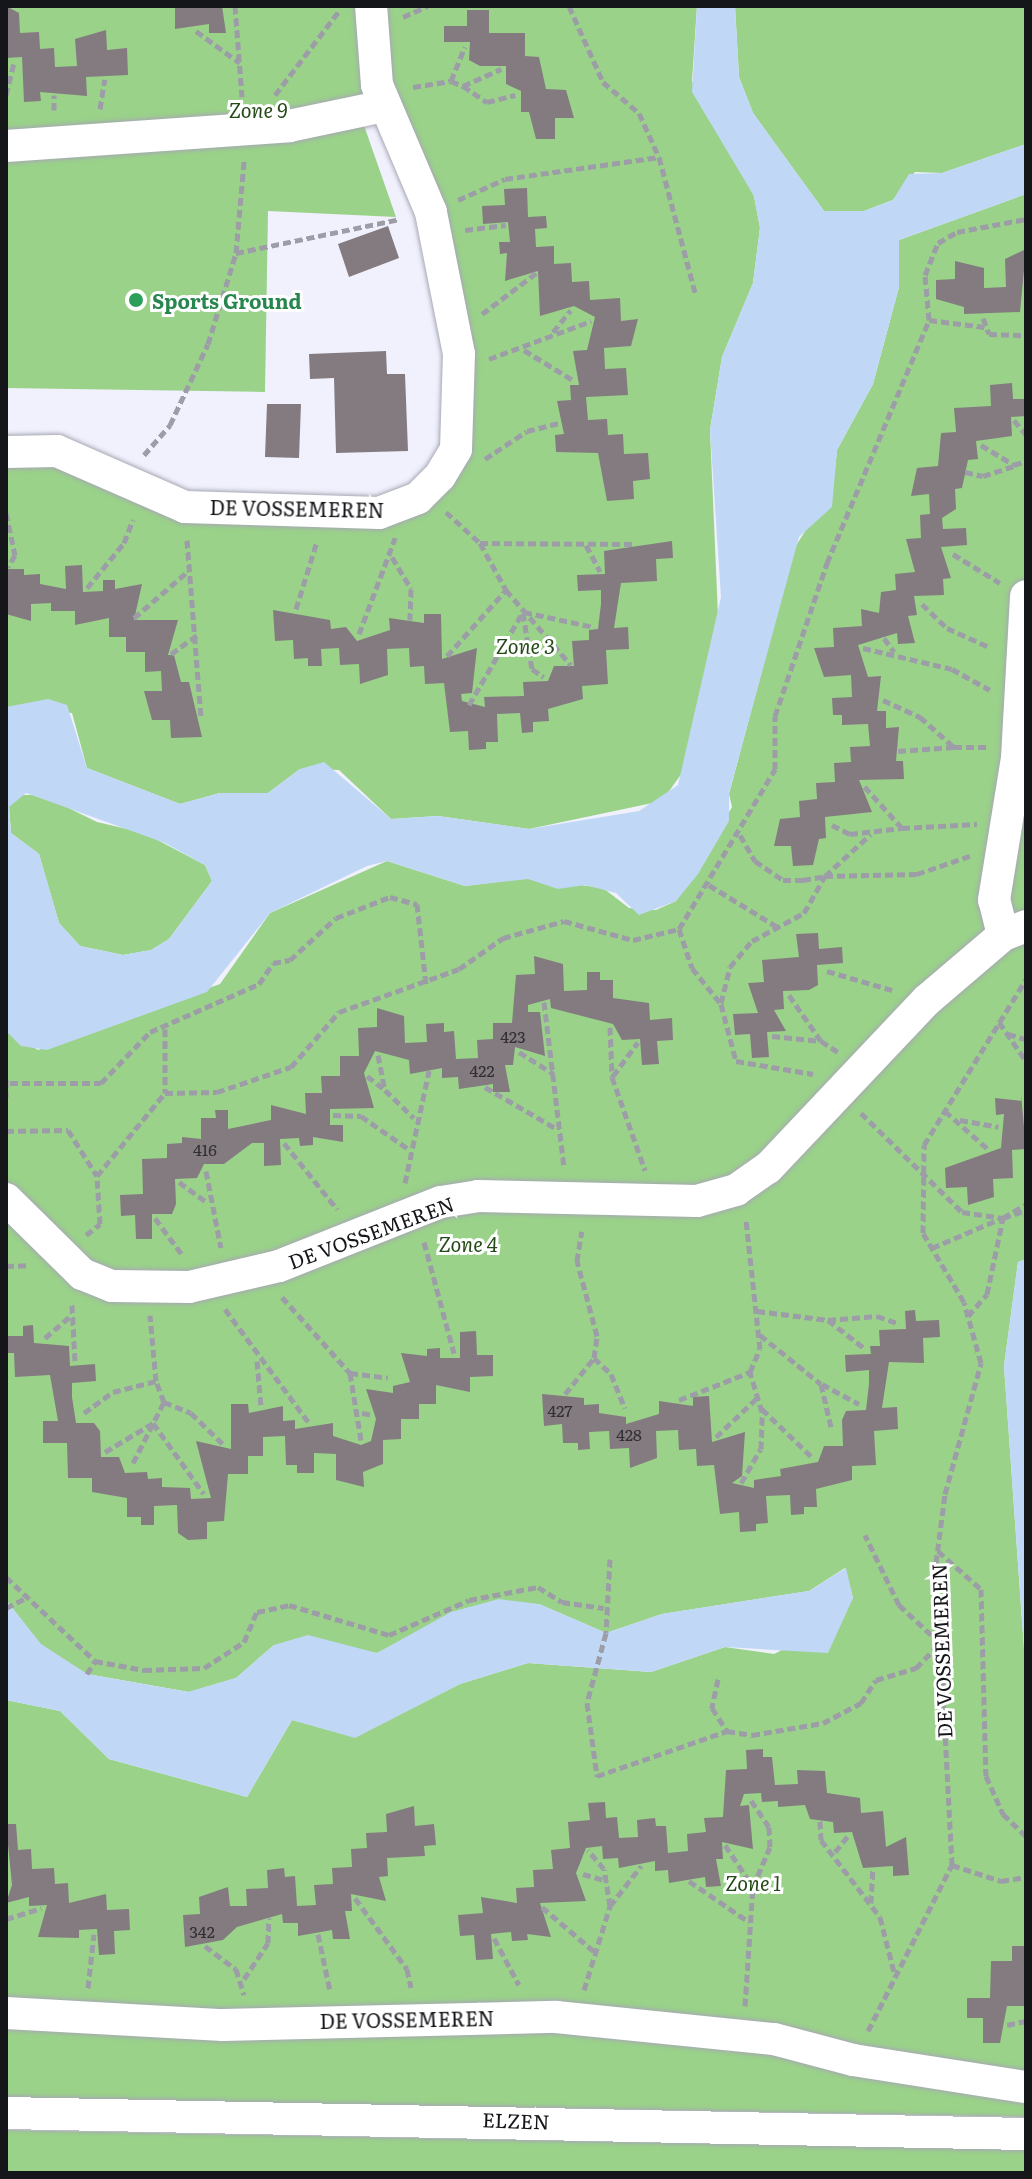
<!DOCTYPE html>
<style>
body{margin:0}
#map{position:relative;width:1032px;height:2179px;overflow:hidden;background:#f0f1fd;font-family:Literata,serif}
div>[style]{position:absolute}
.green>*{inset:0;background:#9ad289}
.water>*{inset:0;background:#c0d8f5}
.building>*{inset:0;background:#847b81}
.path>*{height:5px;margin-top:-2.5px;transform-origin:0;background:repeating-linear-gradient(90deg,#9c9da6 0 8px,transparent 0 12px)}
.roads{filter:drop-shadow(0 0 2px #a7a8b3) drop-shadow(0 0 2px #a7a8b3)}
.minor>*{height:32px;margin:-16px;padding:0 16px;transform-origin:16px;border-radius:16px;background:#fff}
.dots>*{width:22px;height:22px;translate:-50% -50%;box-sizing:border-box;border:4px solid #fff;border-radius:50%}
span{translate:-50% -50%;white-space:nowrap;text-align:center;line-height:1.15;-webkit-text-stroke:6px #fff;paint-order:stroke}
.number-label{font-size:16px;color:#312f34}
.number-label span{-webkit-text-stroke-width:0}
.park-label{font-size:20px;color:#244a17;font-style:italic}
.leisure-label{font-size:20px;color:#27864d;font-weight:700}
.left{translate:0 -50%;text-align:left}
.street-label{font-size:20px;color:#15161a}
.frame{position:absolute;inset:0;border:8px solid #15161a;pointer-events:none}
</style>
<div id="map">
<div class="green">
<div style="clip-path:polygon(6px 6px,697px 6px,692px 81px,754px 196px,760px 228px,753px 283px,722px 357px,710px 430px,718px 616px,687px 766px,662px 801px,529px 829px,438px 816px,391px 819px,339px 770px,300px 769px,268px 793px,220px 793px,180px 804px,87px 768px,72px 713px,6px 707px,6px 452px,185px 507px,379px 513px,440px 476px,459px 354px,385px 106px,360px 114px,396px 217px,268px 211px,265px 392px,6px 388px)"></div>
<div style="clip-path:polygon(735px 6px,1026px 6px,1026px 144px,942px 173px,915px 172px,893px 200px,864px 211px,824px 211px,753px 113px,739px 77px)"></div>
<div style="clip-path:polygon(1026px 194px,1026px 1259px,1018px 1262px,1004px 1366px,1026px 1677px,1026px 2117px,6px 2098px,6px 1700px,60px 1711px,109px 1759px,247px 1797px,292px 1720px,355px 1737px,460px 1684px,528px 1663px,651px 1672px,725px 1647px,774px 1654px,838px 1622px,853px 1598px,845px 1568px,809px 1591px,662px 1614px,606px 1633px,539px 1604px,412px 1635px,377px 1653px,274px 1645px,236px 1678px,189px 1692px,87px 1674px,41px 1645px,6px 1600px,6px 1031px,38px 1050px,220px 984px,270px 913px,387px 861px,465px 886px,528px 878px,603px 888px,629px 908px,656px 910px,676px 901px,732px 807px,729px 794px,795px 547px,833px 488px,837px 450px,873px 384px,899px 287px,899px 240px)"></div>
<div style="clip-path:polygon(19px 795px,42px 795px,97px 822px,144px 833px,205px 865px,212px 881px,169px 939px,151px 950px,123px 955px,80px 946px,59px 923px,39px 854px,11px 833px,9px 807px)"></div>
<div style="clip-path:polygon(6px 2130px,1026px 2150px,1026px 2173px,6px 2173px)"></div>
</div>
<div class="water">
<div style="clip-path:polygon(evenodd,697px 6px,735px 6px,739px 77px,753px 113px,824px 211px,864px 211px,893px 200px,909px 174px,942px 173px,1026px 144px,1026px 194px,899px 240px,899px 287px,873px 384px,837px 450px,832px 507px,799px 537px,729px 793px,729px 821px,698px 874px,676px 901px,639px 915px,616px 893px,585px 885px,558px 889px,528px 879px,465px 886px,387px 861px,367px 866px,270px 913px,207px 992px,47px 1050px,21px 1046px,6px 1031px,6px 707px,48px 699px,67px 705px,87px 768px,180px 804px,220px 793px,268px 793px,300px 769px,324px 762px,391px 819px,438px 816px,529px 829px,639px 811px,678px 785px,721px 597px,710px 430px,722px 357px,753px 283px,760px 228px,754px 196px,692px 92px,697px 6px,26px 793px,165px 843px,205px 865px,212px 881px,169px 939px,151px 950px,123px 955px,80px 946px,59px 923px,39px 854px,11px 833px,9px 807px,26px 793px)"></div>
<div style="clip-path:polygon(1026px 1259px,1026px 1677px,1004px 1366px,1018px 1262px)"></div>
<div style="clip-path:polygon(846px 1568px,853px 1598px,828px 1653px,725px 1647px,651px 1672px,528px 1663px,460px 1684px,355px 1738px,292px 1720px,247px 1797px,109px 1759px,60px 1711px,6px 1700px,6px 1600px,41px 1644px,87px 1674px,188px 1692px,236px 1678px,274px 1645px,308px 1635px,377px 1653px,451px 1612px,499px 1599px,539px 1604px,606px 1633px,662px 1614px,809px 1591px)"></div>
</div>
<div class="building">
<div style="clip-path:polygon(6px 6px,19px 13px,20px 33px,39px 32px,40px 49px,54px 48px,55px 67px,77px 66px,75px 39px,106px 30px,107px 50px,127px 48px,128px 75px,86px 77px,87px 96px,40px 92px,41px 101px,24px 102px,22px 57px,6px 58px)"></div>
<div style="clip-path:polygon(175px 6px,222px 6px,226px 33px,209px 33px,209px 24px,175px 29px)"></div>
<div style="clip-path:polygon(467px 10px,489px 10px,489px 33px,525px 33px,525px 56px,539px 57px,546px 89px,566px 90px,574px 118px,555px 118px,555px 139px,536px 139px,529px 112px,521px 112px,521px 91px,506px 84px,506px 66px,480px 66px,469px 60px,470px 42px,444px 42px,444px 26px,467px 26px)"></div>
<div style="clip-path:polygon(527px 188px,528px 217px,546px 216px,547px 228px,535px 229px,536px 247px,554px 246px,554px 264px,571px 263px,572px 282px,589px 281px,590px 300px,620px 298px,621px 321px,638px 319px,631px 346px,604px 348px,605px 369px,626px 368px,628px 395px,586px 397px,588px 420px,607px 419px,608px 435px,623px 434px,624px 454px,648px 453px,650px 479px,633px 481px,634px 499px,607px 501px,598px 453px,556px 452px,555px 435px,564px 434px,557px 401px,571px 400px,570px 385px,579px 385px,573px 351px,587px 350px,595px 317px,574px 306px,540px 316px,538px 271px,505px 281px,507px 253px,500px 254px,499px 242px,510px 242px,508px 222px,483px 224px,482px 206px,505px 205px,504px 189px)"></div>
<div style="clip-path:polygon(388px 226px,399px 258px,349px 277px,338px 244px)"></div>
<div style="clip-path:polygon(1026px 249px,1020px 312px,964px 314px,964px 307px,936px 299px,936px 280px,955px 279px,955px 261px,984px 268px,984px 288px,1006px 287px,1005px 259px)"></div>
<div style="clip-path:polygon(386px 351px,387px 374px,405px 374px,408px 451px,336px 453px,334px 378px,310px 379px,309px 354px)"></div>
<div style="clip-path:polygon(1012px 383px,1013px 399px,1026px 399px,1026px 416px,1011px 417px,1012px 436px,976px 441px,978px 459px,968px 460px,962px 488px,955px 489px,956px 509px,942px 518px,943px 529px,966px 528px,967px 545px,941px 547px,951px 578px,943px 579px,944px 595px,914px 596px,917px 615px,908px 616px,915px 643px,898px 644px,897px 633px,858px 645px,868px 677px,881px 676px,877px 711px,886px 711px,886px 728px,899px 727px,896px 761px,903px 761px,904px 779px,859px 780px,872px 812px,825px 817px,826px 838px,819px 839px,813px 865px,793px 866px,791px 846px,774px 846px,780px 819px,800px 817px,799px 801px,817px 799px,816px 783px,835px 782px,834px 763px,851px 762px,850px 747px,870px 746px,868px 724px,842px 725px,842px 715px,833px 715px,832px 698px,852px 697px,851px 675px,824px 677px,814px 648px,834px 647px,833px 628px,862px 626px,861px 609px,879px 613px,881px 592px,896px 590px,895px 574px,915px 572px,906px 539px,921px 538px,920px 515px,930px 514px,929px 494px,911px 496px,917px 468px,938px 466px,941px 433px,956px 432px,954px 408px,991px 406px,990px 385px)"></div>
<div style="clip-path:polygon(267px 404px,301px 404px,299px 458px,265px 457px)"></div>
<div style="clip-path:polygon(672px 541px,673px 558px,656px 559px,657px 581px,621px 583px,614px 628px,628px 627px,629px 649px,606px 650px,608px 684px,582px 686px,583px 699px,548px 709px,549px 721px,533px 722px,533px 732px,522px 733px,520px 713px,497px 714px,498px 742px,486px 742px,486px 749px,469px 750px,468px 731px,450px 732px,444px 683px,425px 684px,424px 666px,410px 667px,409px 648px,387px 649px,388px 675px,360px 684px,359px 664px,340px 665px,339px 648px,321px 649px,322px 666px,308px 666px,308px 658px,294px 659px,293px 640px,275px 641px,273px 610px,330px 620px,331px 629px,346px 627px,357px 641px,390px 630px,389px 618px,424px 623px,424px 614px,441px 614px,442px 659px,477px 648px,472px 693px,461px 694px,462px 701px,485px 707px,484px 697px,524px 696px,523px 682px,548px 681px,554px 666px,574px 666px,572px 641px,589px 640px,589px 630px,598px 629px,601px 604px,601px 590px,578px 591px,577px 575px,605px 574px,604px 551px)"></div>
<div style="clip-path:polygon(82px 565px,83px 592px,103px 591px,103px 580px,115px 580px,115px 589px,142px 584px,134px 620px,178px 620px,168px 655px,174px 655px,181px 682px,189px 682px,202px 737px,171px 738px,170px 720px,152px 720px,144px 691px,162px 691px,161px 671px,145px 672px,145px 652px,126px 652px,126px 637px,109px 637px,109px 618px,75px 625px,75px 611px,51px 611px,51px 603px,31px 604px,31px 621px,6px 614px,6px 569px,24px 569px,24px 575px,40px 574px,40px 584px,66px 589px,65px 566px)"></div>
<div style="clip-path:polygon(818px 933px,819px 949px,842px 947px,843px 963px,817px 965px,818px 985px,809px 990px,783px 991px,784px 1009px,774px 1010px,786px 1031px,767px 1032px,769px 1057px,752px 1058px,750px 1034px,735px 1035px,733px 1014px,758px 1013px,748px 983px,764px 982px,762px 960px,799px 957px,796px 934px)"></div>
<div style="clip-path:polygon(534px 956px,563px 964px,564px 991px,587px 990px,587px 972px,600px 972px,600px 980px,613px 980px,613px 998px,649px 1003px,650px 1020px,672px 1018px,673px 1040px,657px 1041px,659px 1064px,642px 1065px,640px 1039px,622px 1040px,613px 1024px,551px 1008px,550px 999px,528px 1005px,528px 1012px,540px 1012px,545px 1056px,515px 1047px,513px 1065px,505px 1065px,510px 1092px,493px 1092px,493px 1084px,459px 1089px,458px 1077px,442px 1078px,442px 1068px,410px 1074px,409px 1060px,375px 1051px,364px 1073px,374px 1108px,330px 1109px,330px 1125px,343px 1125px,343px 1142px,313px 1137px,313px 1145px,300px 1146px,299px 1138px,280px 1139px,281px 1165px,264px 1166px,264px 1143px,252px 1143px,224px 1164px,204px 1164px,197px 1178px,175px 1179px,176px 1204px,172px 1214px,152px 1214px,152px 1239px,136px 1239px,135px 1215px,121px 1216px,120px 1195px,143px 1194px,142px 1159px,167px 1158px,167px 1144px,182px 1143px,182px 1137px,201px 1139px,201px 1118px,216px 1118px,215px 1110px,228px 1110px,228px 1129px,271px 1120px,271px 1105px,306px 1114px,305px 1093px,322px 1093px,321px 1076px,340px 1076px,340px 1056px,359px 1056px,358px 1028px,377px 1027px,377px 1008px,404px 1016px,405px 1043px,427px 1042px,426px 1024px,444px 1023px,444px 1032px,454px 1031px,456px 1059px,478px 1058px,477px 1040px,493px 1039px,493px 1023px,512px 1023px,516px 975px,535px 974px)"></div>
<div style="clip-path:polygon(1021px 1094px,1026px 1149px,1012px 1150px,1013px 1178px,993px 1179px,994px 1197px,968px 1205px,967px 1187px,946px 1188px,945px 1168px,1001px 1148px,1004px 1114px,996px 1115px,995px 1098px,1022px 1101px)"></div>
<div style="clip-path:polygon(915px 1310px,916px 1321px,939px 1320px,940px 1337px,923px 1338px,924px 1363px,889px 1362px,882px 1408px,897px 1407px,898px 1429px,874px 1431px,876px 1465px,852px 1466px,852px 1480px,816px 1489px,817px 1507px,804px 1507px,804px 1514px,791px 1515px,790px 1495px,766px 1496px,768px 1523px,756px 1524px,756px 1531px,740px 1532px,739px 1512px,720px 1514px,714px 1465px,697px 1466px,696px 1449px,679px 1450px,678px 1430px,656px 1431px,657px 1458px,630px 1468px,629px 1448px,610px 1449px,609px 1431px,589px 1432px,590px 1449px,578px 1450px,578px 1443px,563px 1443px,562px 1424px,544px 1426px,542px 1394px,584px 1398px,584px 1405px,599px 1404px,599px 1413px,626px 1417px,626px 1424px,659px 1414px,659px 1401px,693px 1406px,693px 1397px,709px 1396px,712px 1442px,745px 1432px,742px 1476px,732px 1483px,754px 1488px,754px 1480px,781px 1476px,780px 1469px,818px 1462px,824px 1446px,843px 1446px,842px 1420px,846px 1411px,866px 1410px,869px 1384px,869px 1370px,846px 1372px,845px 1355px,871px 1354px,870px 1346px,880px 1346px,879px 1330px,906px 1329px,905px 1311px)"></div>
<div style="clip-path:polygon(33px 1325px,34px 1343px,69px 1346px,70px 1366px,95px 1364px,96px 1381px,72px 1383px,72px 1397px,76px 1423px,94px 1423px,100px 1431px,101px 1457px,119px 1457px,125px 1473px,147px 1472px,148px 1479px,162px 1478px,162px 1487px,190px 1488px,191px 1499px,211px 1498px,196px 1441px,231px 1449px,231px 1404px,248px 1404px,249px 1413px,283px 1406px,283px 1421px,295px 1420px,295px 1429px,333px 1423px,333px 1436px,361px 1445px,371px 1441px,376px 1419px,366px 1389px,393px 1393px,393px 1386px,410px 1382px,401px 1353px,427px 1356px,427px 1349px,440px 1348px,440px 1358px,460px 1358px,460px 1332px,476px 1331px,477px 1355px,493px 1355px,493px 1376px,470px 1377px,470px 1392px,436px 1385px,436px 1404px,419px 1404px,419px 1419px,401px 1419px,401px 1439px,383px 1440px,383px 1464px,363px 1472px,364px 1487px,336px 1480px,336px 1454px,314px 1453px,314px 1473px,297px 1473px,297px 1465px,286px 1465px,285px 1436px,263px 1437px,263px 1456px,248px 1456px,248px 1474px,228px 1474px,224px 1521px,207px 1522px,207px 1539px,188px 1540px,178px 1533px,177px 1505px,154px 1506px,154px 1525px,141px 1525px,141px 1517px,127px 1517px,127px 1498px,92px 1492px,92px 1478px,68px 1478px,67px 1443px,43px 1443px,43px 1421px,58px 1421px,50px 1375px,15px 1377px,14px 1353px,6px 1353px,6px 1336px,23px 1336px,23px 1326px)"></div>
<div style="clip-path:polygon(763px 1749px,763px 1757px,772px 1757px,775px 1785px,798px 1784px,797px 1770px,825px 1771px,827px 1793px,860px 1798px,861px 1813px,883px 1811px,886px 1847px,906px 1837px,909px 1875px,893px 1876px,893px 1866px,863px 1868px,852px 1832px,834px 1833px,833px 1822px,810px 1819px,805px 1805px,778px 1807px,778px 1801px,762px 1802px,761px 1793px,744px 1794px,740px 1806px,749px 1805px,753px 1849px,722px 1842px,723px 1859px,716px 1859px,721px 1886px,706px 1887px,705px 1877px,669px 1883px,668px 1870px,655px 1871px,655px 1861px,619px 1868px,618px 1858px,603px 1859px,602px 1846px,586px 1848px,576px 1873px,586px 1901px,540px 1903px,551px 1937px,527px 1934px,528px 1940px,512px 1941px,511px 1932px,491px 1934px,493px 1959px,476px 1960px,474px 1935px,460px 1936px,458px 1915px,483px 1913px,481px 1897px,517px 1903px,516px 1888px,534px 1887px,533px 1870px,553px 1869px,551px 1850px,570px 1848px,568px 1822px,590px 1820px,588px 1803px,605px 1802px,606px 1818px,617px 1817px,619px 1838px,638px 1837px,637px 1820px,655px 1818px,656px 1826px,666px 1826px,668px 1853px,688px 1851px,687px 1834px,706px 1832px,704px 1818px,723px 1817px,726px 1770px,747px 1769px,746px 1750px)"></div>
<div style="clip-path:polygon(414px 1806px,415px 1826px,434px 1824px,436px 1845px,424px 1846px,425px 1856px,387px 1858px,388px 1876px,379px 1877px,386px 1901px,351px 1894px,352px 1911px,345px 1911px,350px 1939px,333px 1939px,332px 1930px,298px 1936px,298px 1923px,283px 1923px,282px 1914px,237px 1927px,223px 1940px,185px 1947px,183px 1915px,200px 1914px,199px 1897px,228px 1887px,230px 1906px,247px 1906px,246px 1889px,268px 1888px,267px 1870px,284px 1868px,285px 1877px,295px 1876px,297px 1906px,316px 1905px,314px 1885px,333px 1884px,332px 1868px,352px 1867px,351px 1849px,367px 1848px,366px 1833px,387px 1832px,386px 1814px)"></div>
<div style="clip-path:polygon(6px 1824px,16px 1824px,18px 1850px,31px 1849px,32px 1869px,54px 1868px,55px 1884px,68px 1883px,69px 1903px,106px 1894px,107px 1910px,129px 1909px,130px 1930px,114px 1931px,115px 1954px,99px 1955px,97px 1929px,79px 1930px,79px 1938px,38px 1937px,47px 1905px,29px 1906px,29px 1897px,6px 1903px,12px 1885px)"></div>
<div style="clip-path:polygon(1012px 1946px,1026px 1946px,1026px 2006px,1007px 2006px,1000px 2043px,983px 2043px,983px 2018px,967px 2018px,967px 1998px,990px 1998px,991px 1961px,1012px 1961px)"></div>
</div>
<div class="path">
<div style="left:235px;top:6px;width:91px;rotate:85.6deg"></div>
<div style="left:569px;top:6px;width:83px;rotate:65.9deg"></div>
<div style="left:603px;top:82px;width:48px;rotate:40.7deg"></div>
<div style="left:639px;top:113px;width:48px;rotate:65.6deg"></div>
<div style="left:659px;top:157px;width:144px;rotate:75.1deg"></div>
<div style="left:403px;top:17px;width:27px;rotate:-24deg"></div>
<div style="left:196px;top:31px;width:54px;rotate:36deg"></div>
<div style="left:451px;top:81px;width:13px;rotate:23deg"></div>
<div style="left:463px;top:86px;width:42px;rotate:-24.1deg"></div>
<div style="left:463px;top:86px;width:29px;rotate:34deg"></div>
<div style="left:487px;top:102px;width:29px;rotate:-14deg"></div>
<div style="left:413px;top:87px;width:38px;rotate:-9deg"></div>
<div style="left:451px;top:81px;width:37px;rotate:-68deg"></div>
<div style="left:6px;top:95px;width:34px;rotate:-76deg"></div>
<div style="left:275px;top:95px;width:106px;rotate:-52.7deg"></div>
<div style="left:100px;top:109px;width:30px;rotate:-81deg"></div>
<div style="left:54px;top:110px;width:15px;rotate:-90deg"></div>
<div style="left:458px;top:200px;width:51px;rotate:-24.1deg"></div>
<div style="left:505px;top:179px;width:156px;rotate:-8.1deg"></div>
<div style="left:465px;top:230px;width:41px;rotate:-7deg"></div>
<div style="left:236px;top:253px;width:167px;rotate:-11.7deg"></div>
<div style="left:482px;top:314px;width:68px;rotate:-37.2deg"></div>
<div style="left:983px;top:318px;width:17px;rotate:69deg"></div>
<div style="left:989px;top:334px;width:37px;rotate:2deg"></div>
<div style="left:929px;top:320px;width:56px;rotate:7.1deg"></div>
<div style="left:553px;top:332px;width:28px;rotate:-51deg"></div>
<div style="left:524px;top:350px;width:57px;rotate:31.5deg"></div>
<div style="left:489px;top:359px;width:109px;rotate:-20.4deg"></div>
<div style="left:1014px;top:420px;width:19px;rotate:51deg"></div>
<div style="left:981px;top:445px;width:39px;rotate:31deg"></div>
<div style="left:1014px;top:465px;width:13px;rotate:-18deg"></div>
<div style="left:144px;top:455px;width:40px;rotate:-49deg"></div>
<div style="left:170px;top:425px;width:89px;rotate:-64.9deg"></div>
<div style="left:208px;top:344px;width:95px;rotate:-72.9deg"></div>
<div style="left:236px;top:253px;width:92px;rotate:-85deg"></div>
<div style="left:485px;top:459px;width:50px;rotate:-33.7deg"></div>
<div style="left:527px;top:431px;width:32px;rotate:-14deg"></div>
<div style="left:965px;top:472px;width:18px;rotate:13deg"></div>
<div style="left:983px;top:476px;width:32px;rotate:-18deg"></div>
<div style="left:446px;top:512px;width:46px;rotate:42.4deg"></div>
<div style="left:480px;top:543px;width:54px;rotate:61deg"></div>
<div style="left:506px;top:590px;width:99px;rotate:49.1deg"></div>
<div style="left:6px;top:513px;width:43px;rotate:77.9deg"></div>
<div style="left:15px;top:555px;width:14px;rotate:120deg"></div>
<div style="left:187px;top:540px;width:179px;rotate:85.5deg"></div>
<div style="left:480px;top:543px;width:155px;rotate:0.4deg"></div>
<div style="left:586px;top:545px;width:30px;rotate:62deg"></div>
<div style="left:953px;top:554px;width:55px;rotate:31.7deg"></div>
<div style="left:392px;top:557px;width:37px;rotate:59deg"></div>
<div style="left:411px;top:589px;width:31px;rotate:92deg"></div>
<div style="left:87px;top:588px;width:58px;rotate:-50.6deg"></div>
<div style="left:124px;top:543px;width:25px;rotate:-69deg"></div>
<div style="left:922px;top:604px;width:35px;rotate:44deg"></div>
<div style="left:947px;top:628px;width:48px;rotate:24.4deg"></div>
<div style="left:296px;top:609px;width:71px;rotate:-72.8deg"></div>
<div style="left:524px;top:612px;width:72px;rotate:12.1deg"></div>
<div style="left:523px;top:613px;width:57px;rotate:80.9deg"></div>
<div style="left:532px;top:669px;width:14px;rotate:34deg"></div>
<div style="left:134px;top:618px;width:72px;rotate:-41deg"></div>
<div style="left:359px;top:634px;width:103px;rotate:-69.4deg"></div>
<div style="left:884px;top:638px;width:17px;rotate:54deg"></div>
<div style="left:863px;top:648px;width:91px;rotate:13.3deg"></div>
<div style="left:952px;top:669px;width:43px;rotate:28.9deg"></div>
<div style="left:171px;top:654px;width:32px;rotate:-36deg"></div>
<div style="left:447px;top:656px;width:89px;rotate:-48.2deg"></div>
<div style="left:883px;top:700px;width:41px;rotate:24.7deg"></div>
<div style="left:920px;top:717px;width:45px;rotate:41.4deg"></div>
<div style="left:954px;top:747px;width:56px;rotate:175.9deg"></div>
<div style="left:469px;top:705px;width:108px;rotate:-59.9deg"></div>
<div style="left:954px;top:747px;width:35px"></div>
<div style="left:832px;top:825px;width:20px;rotate:27deg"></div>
<div style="left:850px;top:834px;width:52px;rotate:-6.6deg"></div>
<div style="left:902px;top:828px;width:57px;rotate:-132.1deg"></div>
<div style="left:902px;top:828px;width:75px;rotate:-3.1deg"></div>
<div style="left:740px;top:835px;width:30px;rotate:60deg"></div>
<div style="left:755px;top:861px;width:34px;rotate:34deg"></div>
<div style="left:783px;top:880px;width:20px"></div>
<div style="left:803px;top:880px;width:22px;rotate:-10deg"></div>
<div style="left:825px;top:876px;width:62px;rotate:-42.4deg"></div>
<div style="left:709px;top:885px;width:79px;rotate:31.5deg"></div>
<div style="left:679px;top:929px;width:41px;rotate:71.6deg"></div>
<div style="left:692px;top:968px;width:46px;rotate:51.1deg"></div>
<div style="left:721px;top:1004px;width:59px;rotate:75.3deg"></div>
<div style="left:736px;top:1061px;width:78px;rotate:9.6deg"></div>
<div style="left:827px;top:971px;width:68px;rotate:16.3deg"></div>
<div style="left:789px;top:995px;width:56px;rotate:55.2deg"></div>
<div style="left:544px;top:1002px;width:167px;rotate:83.1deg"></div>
<div style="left:721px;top:1003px;width:37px;rotate:-76deg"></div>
<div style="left:730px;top:967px;width:34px;rotate:-50deg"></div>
<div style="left:752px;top:941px;width:59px;rotate:-28.3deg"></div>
<div style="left:804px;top:913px;width:43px;rotate:-60.4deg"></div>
<div style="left:825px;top:876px;width:92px;rotate:-1.2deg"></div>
<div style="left:917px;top:874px;width:56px;rotate:-18.8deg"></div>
<div style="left:999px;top:1022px;width:47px;rotate:55.3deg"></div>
<div style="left:610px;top:1027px;width:50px;rotate:87.7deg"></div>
<div style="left:612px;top:1077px;width:99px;rotate:70.5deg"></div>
<div style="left:165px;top:1029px;width:64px;rotate:90deg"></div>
<div style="left:1008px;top:1034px;width:19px;rotate:16deg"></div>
<div style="left:772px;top:1036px;width:49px;rotate:5.8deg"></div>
<div style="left:821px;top:1041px;width:20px;rotate:33deg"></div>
<div style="left:519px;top:1052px;width:41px;rotate:32.2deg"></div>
<div style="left:378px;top:1055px;width:36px;rotate:79deg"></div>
<div style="left:385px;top:1090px;width:40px;rotate:44deg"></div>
<div style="left:367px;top:1076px;width:21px;rotate:37deg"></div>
<div style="left:613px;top:1076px;width:42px;rotate:-53.7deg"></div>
<div style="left:6px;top:1079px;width:18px;rotate:90deg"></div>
<div style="left:10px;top:1083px;width:91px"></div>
<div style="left:101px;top:1083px;width:71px;rotate:-46.1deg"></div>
<div style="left:150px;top:1032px;width:119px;rotate:-23.8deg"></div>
<div style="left:259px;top:984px;width:25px;rotate:-56deg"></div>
<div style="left:273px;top:963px;width:17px;rotate:-10deg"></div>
<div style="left:290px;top:960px;width:62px;rotate:-42.4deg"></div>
<div style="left:336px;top:918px;width:58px;rotate:-21.3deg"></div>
<div style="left:390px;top:897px;width:28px;rotate:15deg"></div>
<div style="left:417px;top:904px;width:81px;rotate:83.6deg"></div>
<div style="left:485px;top:1087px;width:83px;rotate:30.3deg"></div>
<div style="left:945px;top:1111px;width:57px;rotate:41.5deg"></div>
<div style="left:861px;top:1113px;width:141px;rotate:44.4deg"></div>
<div style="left:962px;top:1212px;width:41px;rotate:8.3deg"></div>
<div style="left:1003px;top:1218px;width:27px;rotate:-31deg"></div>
<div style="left:333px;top:1115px;width:28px;rotate:2deg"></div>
<div style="left:361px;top:1116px;width:56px;rotate:34.8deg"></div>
<div style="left:960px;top:1120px;width:39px;rotate:10deg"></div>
<div style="left:6px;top:1131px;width:62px;rotate:-0.9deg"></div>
<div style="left:68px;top:1130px;width:54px;rotate:57.8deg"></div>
<div style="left:284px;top:1143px;width:85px;rotate:51.2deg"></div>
<div style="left:206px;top:1171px;width:78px;rotate:79deg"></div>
<div style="left:179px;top:1182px;width:34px;rotate:36deg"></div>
<div style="left:405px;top:1183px;width:115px;rotate:-77.9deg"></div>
<div style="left:155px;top:1218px;width:47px;rotate:53.6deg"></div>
<div style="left:86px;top:1235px;width:18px;rotate:-38deg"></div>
<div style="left:100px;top:1224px;width:48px;rotate:-93.6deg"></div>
<div style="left:97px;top:1176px;width:107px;rotate:-50.7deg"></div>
<div style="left:165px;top:1093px;width:52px;rotate:-1.1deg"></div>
<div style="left:217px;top:1092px;width:78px;rotate:-18.7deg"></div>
<div style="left:291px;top:1067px;width:73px;rotate:-48.9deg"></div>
<div style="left:339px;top:1012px;width:127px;rotate:-19.7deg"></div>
<div style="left:459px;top:969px;width:54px;rotate:-35.2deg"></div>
<div style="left:503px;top:938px;width:63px;rotate:-15.6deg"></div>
<div style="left:564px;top:921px;width:72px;rotate:15.4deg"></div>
<div style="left:633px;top:940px;width:47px;rotate:-13.4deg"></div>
<div style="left:679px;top:929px;width:187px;rotate:-59deg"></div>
<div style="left:775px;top:769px;width:53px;rotate:-90deg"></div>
<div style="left:775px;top:716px;width:162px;rotate:-71.2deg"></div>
<div style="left:827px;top:563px;width:264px;rotate:-67.2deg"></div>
<div style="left:929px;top:320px;width:45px;rotate:-95.1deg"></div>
<div style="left:925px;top:275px;width:35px;rotate:-68deg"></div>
<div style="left:938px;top:243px;width:22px;rotate:-30deg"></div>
<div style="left:957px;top:232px;width:70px;rotate:-10.7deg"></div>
<div style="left:424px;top:1242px;width:115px;rotate:74.9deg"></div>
<div style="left:932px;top:1248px;width:76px;rotate:-23.2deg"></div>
<div style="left:6px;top:1266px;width:23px;rotate:-2deg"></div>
<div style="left:282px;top:1297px;width:102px;rotate:48.2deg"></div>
<div style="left:350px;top:1373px;width:38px;rotate:7deg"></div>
<div style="left:72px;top:1305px;width:58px;rotate:87deg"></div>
<div style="left:225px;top:1309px;width:142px;rotate:53.6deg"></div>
<div style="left:757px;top:1311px;width:72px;rotate:7.2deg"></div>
<div style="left:828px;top:1320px;width:49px;rotate:-4.7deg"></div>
<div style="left:877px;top:1316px;width:24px;rotate:19deg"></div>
<div style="left:968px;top:1316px;width:29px;rotate:-49deg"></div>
<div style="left:987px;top:1294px;width:78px;rotate:-78.1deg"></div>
<div style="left:1003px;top:1218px;width:24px;rotate:-19deg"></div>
<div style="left:828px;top:1320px;width:46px;rotate:37.9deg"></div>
<div style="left:760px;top:1335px;width:78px;rotate:38.8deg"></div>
<div style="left:821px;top:1384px;width:44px;rotate:76.9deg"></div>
<div style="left:45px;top:1338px;width:35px;rotate:-41deg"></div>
<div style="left:594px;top:1358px;width:23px;rotate:43deg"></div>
<div style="left:611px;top:1374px;width:37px;rotate:68deg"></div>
<div style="left:257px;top:1361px;width:46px;rotate:85deg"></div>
<div style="left:350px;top:1373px;width:68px;rotate:80.7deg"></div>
<div style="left:822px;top:1384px;width:42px;rotate:28.4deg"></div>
<div style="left:565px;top:1394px;width:46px;rotate:-51.1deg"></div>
<div style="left:594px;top:1358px;width:22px;rotate:-82deg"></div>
<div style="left:597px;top:1336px;width:78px;rotate:-104.9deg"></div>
<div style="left:577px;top:1261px;width:30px;rotate:-81deg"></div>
<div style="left:679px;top:1400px;width:76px;rotate:-21.5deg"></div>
<div style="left:750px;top:1372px;width:25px;rotate:-67deg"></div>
<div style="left:760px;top:1349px;width:129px;rotate:-96.2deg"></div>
<div style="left:164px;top:1402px;width:29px;rotate:22deg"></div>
<div style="left:191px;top:1413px;width:47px;rotate:44.1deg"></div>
<div style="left:762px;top:1409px;width:71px;rotate:43.9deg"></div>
<div style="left:84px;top:1413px;width:36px;rotate:-36deg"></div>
<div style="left:113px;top:1392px;width:44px;rotate:-14.3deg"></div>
<div style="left:156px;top:1381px;width:66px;rotate:-95.2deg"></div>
<div style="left:362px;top:1413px;width:11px;rotate:10deg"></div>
<div style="left:716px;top:1437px;width:58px;rotate:-43.6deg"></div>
<div style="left:105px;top:1452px;width:56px;rotate:-31.1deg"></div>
<div style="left:153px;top:1423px;width:87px;rotate:54.3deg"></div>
<div style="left:133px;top:1463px;width:68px;rotate:-63.1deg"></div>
<div style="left:164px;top:1402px;width:22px;rotate:-111deg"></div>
<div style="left:741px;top:1483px;width:39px;rotate:-60deg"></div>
<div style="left:761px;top:1449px;width:37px;rotate:-88deg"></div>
<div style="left:762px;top:1412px;width:42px;rotate:-106.7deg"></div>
<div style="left:938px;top:1551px;width:57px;rotate:41.5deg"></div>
<div style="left:981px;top:1589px;width:187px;rotate:88.5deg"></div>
<div style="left:986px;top:1776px;width:42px;rotate:65.9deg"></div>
<div style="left:1003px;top:1814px;width:32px;rotate:44deg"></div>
<div style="left:610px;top:1559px;width:74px;rotate:93.1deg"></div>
<div style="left:606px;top:1633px;width:73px;rotate:105.2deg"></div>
<div style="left:587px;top:1703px;width:74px;rotate:82.2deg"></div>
<div style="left:597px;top:1776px;width:138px;rotate:-19.1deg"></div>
<div style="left:727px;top:1731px;width:25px;rotate:9deg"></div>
<div style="left:752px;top:1735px;width:72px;rotate:-9.6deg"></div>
<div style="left:823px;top:1723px;width:43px;rotate:-27.8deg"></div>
<div style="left:861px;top:1703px;width:27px;rotate:-57deg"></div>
<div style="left:876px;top:1680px;width:42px;rotate:-16.7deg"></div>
<div style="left:916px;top:1668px;width:35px;rotate:-46deg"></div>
<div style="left:940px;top:1643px;width:56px;rotate:-137.2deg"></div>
<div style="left:899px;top:1605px;width:78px;rotate:-115.9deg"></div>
<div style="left:6px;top:1577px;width:122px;rotate:43.3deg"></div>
<div style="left:95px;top:1661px;width:50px;rotate:10.4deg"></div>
<div style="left:144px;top:1670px;width:60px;rotate:-1.9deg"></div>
<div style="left:204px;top:1668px;width:48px;rotate:-33deg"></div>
<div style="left:244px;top:1642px;width:33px;rotate:-67deg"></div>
<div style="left:257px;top:1612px;width:33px;rotate:-12deg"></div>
<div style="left:289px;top:1605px;width:104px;rotate:16.7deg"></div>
<div style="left:389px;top:1635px;width:87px;rotate:-23.6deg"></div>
<div style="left:469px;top:1600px;width:70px;rotate:-10.7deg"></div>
<div style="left:538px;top:1587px;width:28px;rotate:32deg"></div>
<div style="left:562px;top:1602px;width:42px;rotate:8.1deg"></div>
<div style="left:6px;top:1608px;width:25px;rotate:-27deg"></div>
<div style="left:87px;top:1674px;width:15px;rotate:-58deg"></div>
<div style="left:718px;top:1679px;width:30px;rotate:102deg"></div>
<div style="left:712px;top:1708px;width:27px;rotate:57deg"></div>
<div style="left:820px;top:1821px;width:19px;rotate:87deg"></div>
<div style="left:821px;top:1840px;width:97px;rotate:52.5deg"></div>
<div style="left:880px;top:1917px;width:61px;rotate:75.7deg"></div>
<div style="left:725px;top:1845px;width:50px;rotate:56.3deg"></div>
<div style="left:835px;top:1852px;width:21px;rotate:-51deg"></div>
<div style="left:952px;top:1865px;width:52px;rotate:18.1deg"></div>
<div style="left:1001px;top:1881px;width:25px;rotate:-9deg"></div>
<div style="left:6px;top:1873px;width:1px;rotate:-45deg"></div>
<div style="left:583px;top:1874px;width:25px;rotate:16deg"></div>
<div style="left:689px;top:1881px;width:73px;rotate:34.3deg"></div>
<div style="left:355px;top:1898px;width:88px;rotate:53.8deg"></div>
<div style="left:407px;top:1969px;width:19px;rotate:78deg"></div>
<div style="left:871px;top:1903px;width:33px;rotate:-87deg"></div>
<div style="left:610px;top:1906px;width:51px;rotate:-52.2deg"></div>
<div style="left:542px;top:1907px;width:72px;rotate:40.5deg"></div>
<div style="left:6px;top:1919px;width:37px;rotate:-17deg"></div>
<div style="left:318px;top:1934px;width:58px;rotate:78.1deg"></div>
<div style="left:494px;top:1938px;width:53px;rotate:62deg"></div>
<div style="left:205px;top:1946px;width:39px;rotate:37deg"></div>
<div style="left:236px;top:1969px;width:27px;rotate:73deg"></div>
<div style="left:244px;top:1979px;width:43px;rotate:-56.3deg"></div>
<div style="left:268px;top:1943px;width:25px;rotate:-88deg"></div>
<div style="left:88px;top:1988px;width:54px;rotate:-83.7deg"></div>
<div style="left:584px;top:1990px;width:88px;rotate:-72.8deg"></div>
<div style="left:610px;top:1906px;width:37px;rotate:-99deg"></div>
<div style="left:604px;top:1869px;width:25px;rotate:-130deg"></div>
<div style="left:745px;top:2006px;width:119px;rotate:-86.2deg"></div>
<div style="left:753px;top:1887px;width:43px;rotate:-67deg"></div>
<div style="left:770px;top:1847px;width:20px;rotate:-93deg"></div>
<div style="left:769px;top:1827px;width:36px;rotate:-124deg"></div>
<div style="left:1007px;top:2025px;width:19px;rotate:-12deg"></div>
<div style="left:868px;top:2031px;width:186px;rotate:-63.2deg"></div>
<div style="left:952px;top:1865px;width:302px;rotate:-93deg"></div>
<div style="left:936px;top:1563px;width:70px;rotate:-82.6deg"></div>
<div style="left:945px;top:1494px;width:136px;rotate:-74.6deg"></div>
<div style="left:981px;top:1363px;width:63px;rotate:-105.6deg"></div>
<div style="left:964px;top:1302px;width:80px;rotate:-120.7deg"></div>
<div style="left:923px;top:1233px;width:88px;rotate:-89.3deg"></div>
<div style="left:924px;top:1145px;width:195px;rotate:-58.4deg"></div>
</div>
<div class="roads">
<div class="minor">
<div style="left:6px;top:146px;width:284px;rotate:-4deg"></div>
<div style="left:289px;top:126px;width:98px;rotate:-11.8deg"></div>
<div style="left:6px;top:452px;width:51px;rotate:-1.1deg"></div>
<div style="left:57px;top:451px;width:140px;rotate:23.6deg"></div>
<div style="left:185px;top:507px;width:194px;rotate:1.8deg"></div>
<div style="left:379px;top:513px;width:42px;rotate:-21deg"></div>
<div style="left:418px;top:498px;width:31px;rotate:-45deg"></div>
<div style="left:440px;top:476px;width:31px;rotate:-59deg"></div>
<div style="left:456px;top:449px;width:95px;rotate:-88.2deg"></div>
<div style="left:459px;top:354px;width:145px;rotate:-101.2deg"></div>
<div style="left:431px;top:212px;width:138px;rotate:-113deg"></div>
<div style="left:377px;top:85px;width:79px;rotate:-94.3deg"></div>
<div style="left:1003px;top:935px;width:36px;rotate:-104deg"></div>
<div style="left:994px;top:900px;width:144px;rotate:-80.8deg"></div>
<div style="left:1017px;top:758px;width:162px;rotate:-86.8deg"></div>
<div style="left:6px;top:1199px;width:107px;rotate:44.6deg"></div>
<div style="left:82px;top:1274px;width:32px;rotate:22deg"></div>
<div style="left:112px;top:1286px;width:77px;rotate:0.7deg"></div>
<div style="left:189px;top:1287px;width:92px;rotate:-13.1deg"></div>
<div style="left:279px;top:1266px;width:174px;rotate:-21.6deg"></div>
<div style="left:441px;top:1202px;width:37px;rotate:-9deg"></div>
<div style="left:478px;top:1196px;width:219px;rotate:1.3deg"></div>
<div style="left:697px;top:1201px;width:41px;rotate:-15.8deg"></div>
<div style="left:736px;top:1190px;width:39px;rotate:-35deg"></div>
<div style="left:768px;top:1168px;width:231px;rotate:-46.6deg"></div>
<div style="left:927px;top:1000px;width:100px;rotate:-40.5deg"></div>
<div style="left:1003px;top:935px;width:25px;rotate:-21deg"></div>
<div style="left:6px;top:2013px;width:217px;rotate:3.2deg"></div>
<div style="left:223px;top:2025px;width:333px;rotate:-1.4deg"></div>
<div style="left:556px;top:2017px;width:219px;rotate:5.8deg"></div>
<div style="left:774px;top:2039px;width:82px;rotate:14.9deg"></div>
<div style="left:853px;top:2060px;width:175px;rotate:8.9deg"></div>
<div style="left:6px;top:2113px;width:1020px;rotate:1.18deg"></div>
</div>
</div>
<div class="dots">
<div style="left:136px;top:300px;background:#2e9e5b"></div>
</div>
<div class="number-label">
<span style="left:513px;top:1036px">423</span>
<span style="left:482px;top:1070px">422</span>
<span style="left:205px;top:1149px">416</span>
<span style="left:560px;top:1410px">427</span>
<span style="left:629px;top:1434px">428</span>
<span style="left:202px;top:1931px">342</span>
</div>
<div class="park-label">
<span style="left:258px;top:109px">Zone 9</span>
<span style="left:525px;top:645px">Zone 3</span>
<span style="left:468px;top:1243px">Zone 4</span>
<span style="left:753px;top:1882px">Zone 1</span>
</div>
<div class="leisure-label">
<span class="left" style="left:152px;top:300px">Sports Ground</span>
</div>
<div class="street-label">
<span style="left:297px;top:508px;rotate:1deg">DE VOSSEMEREN</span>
<span style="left:371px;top:1232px;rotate:-20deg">DE VOSSEMEREN</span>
<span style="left:941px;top:1651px;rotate:-92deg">DE VOSSEMEREN</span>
<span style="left:407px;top:2019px;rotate:-1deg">DE VOSSEMEREN</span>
<span style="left:516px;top:2120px;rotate:2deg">ELZEN</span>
</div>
<div class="frame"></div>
</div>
